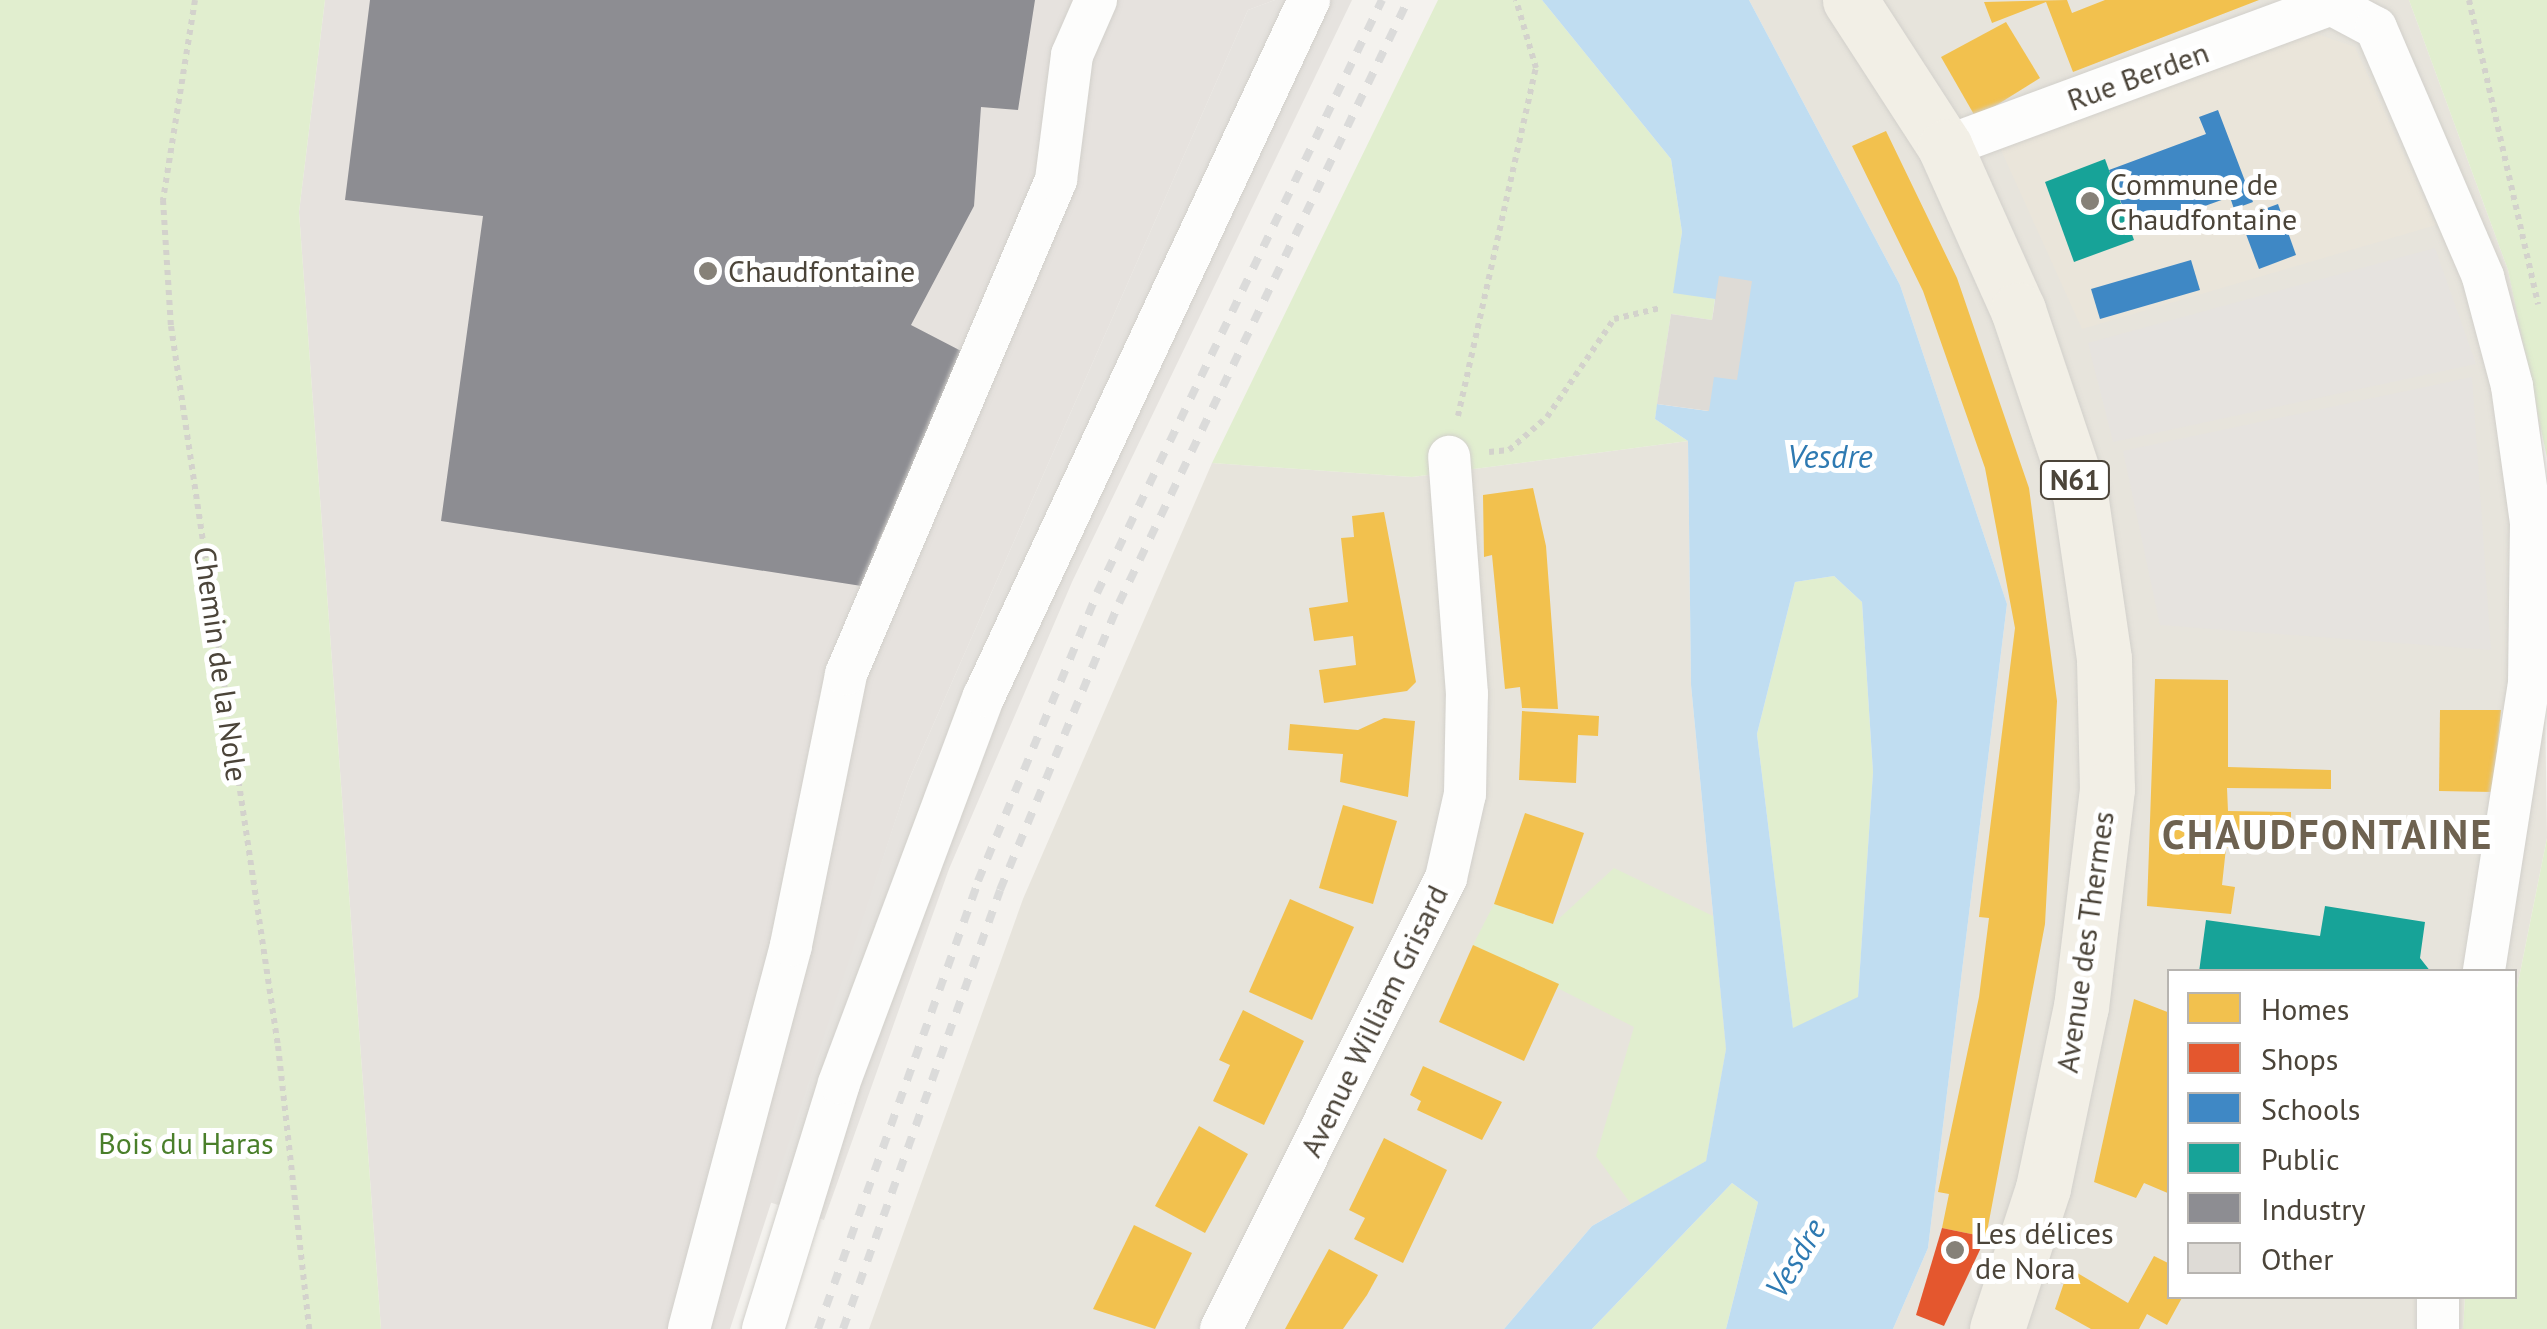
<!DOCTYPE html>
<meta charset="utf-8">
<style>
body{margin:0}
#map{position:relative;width:2547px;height:1329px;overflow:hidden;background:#f4f2ee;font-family:"PT Sans",sans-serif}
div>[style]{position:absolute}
.residential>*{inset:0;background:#e7e4dc}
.industrial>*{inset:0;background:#e6e2de}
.education>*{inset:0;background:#eae5da}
.green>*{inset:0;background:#e1eecf}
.parking>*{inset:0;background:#e6e3df}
.water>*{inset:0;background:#c0ddf1}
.homes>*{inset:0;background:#f2c14e}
.shops>*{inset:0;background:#e4572e}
.schools>*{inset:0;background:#3f88c5}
.public>*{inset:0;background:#17a398}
.industry>*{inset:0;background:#8d8d92}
.building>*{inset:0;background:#dedbd6}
.path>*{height:6px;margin-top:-3px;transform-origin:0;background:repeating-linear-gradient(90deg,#d3d2cc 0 5px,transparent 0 10px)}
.roads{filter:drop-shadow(0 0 2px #d2d0cb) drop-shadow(0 0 2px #d2d0cb)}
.minor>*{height:42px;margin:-21px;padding:0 21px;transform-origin:21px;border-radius:21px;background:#fdfdfc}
.major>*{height:55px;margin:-27.5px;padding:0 27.5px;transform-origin:27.5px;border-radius:27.5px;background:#f2efe6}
.rail>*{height:8px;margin-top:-4px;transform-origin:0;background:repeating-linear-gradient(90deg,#dbdbda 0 12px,transparent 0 24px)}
.dots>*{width:28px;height:28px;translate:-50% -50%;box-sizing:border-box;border:5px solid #fff;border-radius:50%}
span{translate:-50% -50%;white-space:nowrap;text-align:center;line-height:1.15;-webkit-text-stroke:10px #fff;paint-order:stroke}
.shield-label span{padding:2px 8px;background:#fff;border:2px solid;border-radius:8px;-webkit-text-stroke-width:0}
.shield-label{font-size:28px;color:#4b4439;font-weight:700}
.street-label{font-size:30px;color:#4b4439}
.poi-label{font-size:30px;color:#4b4439}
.left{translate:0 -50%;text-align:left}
.park-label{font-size:30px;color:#4a7f2a}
.water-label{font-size:32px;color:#2e7ab2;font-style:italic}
.district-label{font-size:40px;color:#6e6250;font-weight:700;letter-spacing:2.5px}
.legend{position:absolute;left:2167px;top:969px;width:350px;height:330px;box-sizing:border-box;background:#fff;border:2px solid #b7b4b0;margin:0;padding:12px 18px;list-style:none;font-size:30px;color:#4b4439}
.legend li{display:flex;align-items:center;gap:20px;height:50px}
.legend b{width:50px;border:2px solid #b7b4b0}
</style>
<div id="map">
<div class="residential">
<div style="clip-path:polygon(1749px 0,2409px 0,2508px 270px,2541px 419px,2547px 838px,2515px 998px,2514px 972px,2170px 972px,2170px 1296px,2465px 1297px,2463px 1329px,1893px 1329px,1928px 1248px,2007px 604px,1900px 285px)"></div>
<div style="clip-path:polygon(1688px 441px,1691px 685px,1726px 1049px,1706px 1161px,1592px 1226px,1504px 1329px,869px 1329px,1023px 899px,1212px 463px,1412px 477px)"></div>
</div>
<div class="industrial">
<div style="clip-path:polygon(325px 0,1275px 0,1248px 10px,908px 782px,730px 1329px,381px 1329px,299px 212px)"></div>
</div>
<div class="education">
<div style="clip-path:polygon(2314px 33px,2355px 47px,2436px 225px,2082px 329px,1997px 141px)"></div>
</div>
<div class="green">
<div style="clip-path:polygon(0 0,325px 0,299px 212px,381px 1329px,0 1329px)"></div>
<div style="clip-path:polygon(1438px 0,1542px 0,1671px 159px,1682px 232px,1674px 292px,1715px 299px,1712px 320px,1671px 314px,1655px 419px,1688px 441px,1412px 477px,1212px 463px)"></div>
<div style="clip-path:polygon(2409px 0,2547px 0,2547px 458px,2508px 270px)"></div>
<div style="clip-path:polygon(1834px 576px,1862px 602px,1873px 772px,1858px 998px,1793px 1029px,1757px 734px,1795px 582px)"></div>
<div style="clip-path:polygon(2547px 838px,2547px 1329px,2463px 1329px,2465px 1297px,2514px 1296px,2515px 998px)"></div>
<div style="clip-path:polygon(1614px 868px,1713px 916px,1726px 1049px,1706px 1161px,1631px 1204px,1596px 1156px,1634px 1027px,1473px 945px,1494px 904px,1553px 924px)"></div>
<div style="clip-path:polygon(1732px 1183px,1758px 1202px,1726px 1329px,1592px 1329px)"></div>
</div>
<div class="parking">
<div style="clip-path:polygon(1275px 0,1352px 0,1072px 582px,949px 869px,824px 1220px,769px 1202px,908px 782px,1248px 10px)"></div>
<div style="clip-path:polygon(2435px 248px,2476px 364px,2113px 442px,2088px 343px)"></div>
<div style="clip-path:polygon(2472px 377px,2491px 650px,2160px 625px,2123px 451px)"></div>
</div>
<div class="water">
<div style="clip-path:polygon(evenodd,1542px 0,1749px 0,1900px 285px,2007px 604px,1928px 1248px,1893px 1329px,1726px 1329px,1758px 1202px,1732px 1183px,1592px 1329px,1504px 1329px,1592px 1226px,1706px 1161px,1726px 1049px,1691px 685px,1688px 441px,1655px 419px,1657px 404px,1708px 411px,1715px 299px,1673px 293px,1682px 232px,1671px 159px,1542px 0,1834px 576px,1862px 602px,1873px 772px,1858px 997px,1793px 1028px,1757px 734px,1795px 582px,1834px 576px)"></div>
</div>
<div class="homes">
<div style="clip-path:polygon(2067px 0,2072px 13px,2105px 0,2259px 0,2073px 72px,2046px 2px,1992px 23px,1984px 2px)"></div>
<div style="clip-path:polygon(2006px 22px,2040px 78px,1976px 118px,1941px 57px)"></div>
<div style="clip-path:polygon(1886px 131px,1957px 278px,2029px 488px,2057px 701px,2045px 924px,1986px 1237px,1942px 1228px,1949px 1194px,1938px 1192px,1979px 997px,1989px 918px,1979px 917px,2015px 628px,1985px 468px,1923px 291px,1852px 146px)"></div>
<div style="clip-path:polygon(1533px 488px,1546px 546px,1558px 709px,1522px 708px,1520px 687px,1505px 689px,1492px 555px,1484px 557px,1483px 495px)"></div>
<div style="clip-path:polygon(1384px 512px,1416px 682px,1407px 691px,1324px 703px,1319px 670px,1356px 665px,1353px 636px,1314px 641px,1309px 608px,1348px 602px,1341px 538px,1354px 537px,1352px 516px)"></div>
<div style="clip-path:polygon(2155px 679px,2228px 680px,2228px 767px,2331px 770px,2331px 789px,2227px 788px,2228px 811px,2291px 812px,2291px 826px,2266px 824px,2262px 850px,2226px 848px,2222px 885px,2235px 887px,2231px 914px,2147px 906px)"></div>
<div style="clip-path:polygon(2440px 710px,2501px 710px,2493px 792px,2439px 791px)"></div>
<div style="clip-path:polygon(1522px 711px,1599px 716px,1598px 736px,1578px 735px,1576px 783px,1519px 780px)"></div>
<div style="clip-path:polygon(1384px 718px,1415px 721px,1408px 797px,1340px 782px,1343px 754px,1288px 750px,1290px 724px,1358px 730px)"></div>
<div style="clip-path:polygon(1343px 805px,1397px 821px,1373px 904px,1319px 888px)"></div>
<div style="clip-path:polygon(1525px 813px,1584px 833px,1553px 924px,1494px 904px)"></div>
<div style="clip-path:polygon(1290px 899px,1354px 927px,1312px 1020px,1249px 992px)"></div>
<div style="clip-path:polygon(1473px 945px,1559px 984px,1524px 1061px,1439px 1022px)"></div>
<div style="clip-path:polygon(2134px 999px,2170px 1013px,2170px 1194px,2144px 1183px,2136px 1198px,2094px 1182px)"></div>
<div style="clip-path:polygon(1243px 1010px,1304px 1041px,1264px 1125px,1213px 1101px,1230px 1065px,1219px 1060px)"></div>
<div style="clip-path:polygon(1423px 1066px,1502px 1102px,1482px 1140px,1417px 1110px,1421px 1101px,1410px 1095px)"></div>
<div style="clip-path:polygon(1199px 1126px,1248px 1154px,1205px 1233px,1155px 1206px)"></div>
<div style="clip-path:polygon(1384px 1138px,1447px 1170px,1403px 1263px,1354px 1239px,1365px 1218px,1349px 1210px)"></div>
<div style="clip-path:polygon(1134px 1225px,1192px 1253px,1155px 1329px,1093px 1309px)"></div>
<div style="clip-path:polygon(1329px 1249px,1378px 1275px,1367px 1295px,1343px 1329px,1285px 1329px)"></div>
<div style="clip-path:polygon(2154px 1256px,2170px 1264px,2170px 1296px,2183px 1296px,2167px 1325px,2147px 1314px,2139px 1329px,2091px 1329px,2055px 1309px,2069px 1268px,2128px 1303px)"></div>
</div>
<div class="shops">
<div style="clip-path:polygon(1942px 1228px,1986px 1237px,1944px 1326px,1916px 1315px)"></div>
</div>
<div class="schools">
<div style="clip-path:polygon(2218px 110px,2253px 202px,2234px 209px,2230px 197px,2132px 232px,2109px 170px,2206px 134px,2199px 117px)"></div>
<div style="clip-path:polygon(2278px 204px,2296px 255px,2259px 269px,2240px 218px)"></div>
<div style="clip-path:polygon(2191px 260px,2200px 290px,2100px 319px,2091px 289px)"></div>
</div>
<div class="public">
<div style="clip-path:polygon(2105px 159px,2134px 240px,2074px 262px,2045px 182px)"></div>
<div style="clip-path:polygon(2325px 906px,2425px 922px,2420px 958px,2431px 972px,2199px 972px,2206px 920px,2320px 936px)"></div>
</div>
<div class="industry">
<div style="clip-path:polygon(370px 0,1035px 0,1018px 110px,981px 107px,974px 206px,911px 325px,965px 353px,878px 543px,868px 587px,441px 521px,483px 216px,345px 200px)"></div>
</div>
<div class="building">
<div style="clip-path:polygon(1719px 276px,1752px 281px,1737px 380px,1714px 377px,1709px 411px,1657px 404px,1671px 314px,1712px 320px)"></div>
</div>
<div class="path">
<div style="left:195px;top:0;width:203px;rotate:99.1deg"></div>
<div style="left:163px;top:200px;width:126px;rotate:86.4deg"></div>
<div style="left:171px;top:326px;width:728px;rotate:81.55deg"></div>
<div style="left:278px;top:1046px;width:285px;rotate:83.7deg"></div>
<div style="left:2469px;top:0;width:312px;rotate:77.2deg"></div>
<div style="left:1458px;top:416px;width:357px;rotate:-77.4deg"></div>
<div style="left:1536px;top:68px;width:71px;rotate:-106.4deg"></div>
<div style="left:1489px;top:452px;width:20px;rotate:-6deg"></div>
<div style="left:1509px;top:450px;width:50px;rotate:-41deg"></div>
<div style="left:1547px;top:417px;width:119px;rotate:-55.6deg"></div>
<div style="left:1614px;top:319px;width:47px;rotate:-13.4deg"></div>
</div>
<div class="roads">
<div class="minor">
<div style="left:1945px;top:147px;width:412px;rotate:-20.3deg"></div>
<div style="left:2331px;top:4px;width:51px;rotate:28.1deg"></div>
<div style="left:2376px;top:28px;width:271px;rotate:66.7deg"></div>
<div style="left:2483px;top:277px;width:113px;rotate:75.1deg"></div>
<div style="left:2512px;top:386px;width:138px;rotate:82.1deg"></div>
<div style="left:2531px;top:523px;width:160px;rotate:90.7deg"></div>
<div style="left:2529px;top:683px;width:292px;rotate:98.9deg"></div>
<div style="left:689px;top:1329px;width:397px;rotate:-75.1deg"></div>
<div style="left:791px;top:945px;width:277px;rotate:-78.5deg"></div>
<div style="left:846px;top:674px;width:537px;rotate:-66.97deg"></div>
<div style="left:1056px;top:180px;width:126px;rotate:-82.7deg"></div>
<div style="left:1072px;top:55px;width:60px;rotate:-66.4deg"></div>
<div style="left:763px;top:1329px;width:257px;rotate:-72.8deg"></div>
<div style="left:839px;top:1083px;width:413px;rotate:-69.5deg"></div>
<div style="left:984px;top:696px;width:768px;rotate:-64.97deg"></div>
<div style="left:1221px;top:1329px;width:504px;rotate:-63.49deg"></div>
<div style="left:1446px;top:878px;width:86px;rotate:-77.3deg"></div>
<div style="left:1465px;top:794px;width:100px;rotate:-88.9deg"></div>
<div style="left:1467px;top:694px;width:238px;rotate:-94.3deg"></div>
<div style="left:2438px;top:1329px;width:33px;rotate:-90deg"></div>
</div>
<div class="major">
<div style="left:1850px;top:0;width:175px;rotate:57.1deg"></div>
<div style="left:1945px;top:147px;width:179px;rotate:65.9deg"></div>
<div style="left:2018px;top:310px;width:194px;rotate:71.4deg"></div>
<div style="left:2080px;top:494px;width:167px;rotate:81.7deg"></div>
<div style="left:2104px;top:659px;width:130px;rotate:88.7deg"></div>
<div style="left:2107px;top:789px;width:219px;rotate:96.8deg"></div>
<div style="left:2081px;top:1006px;width:186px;rotate:101.8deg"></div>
<div style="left:2043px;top:1188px;width:148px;rotate:108.1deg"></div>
</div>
</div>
<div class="rail">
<div style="left:818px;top:1329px;width:476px;rotate:-70.3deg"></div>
<div style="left:978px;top:881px;width:312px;rotate:-67.5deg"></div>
<div style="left:1097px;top:593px;width:658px;rotate:-64.33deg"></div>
<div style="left:843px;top:1329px;width:466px;rotate:-70.3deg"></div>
<div style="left:1000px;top:890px;width:311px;rotate:-67.5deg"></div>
<div style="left:1119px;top:603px;width:669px;rotate:-64.39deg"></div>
</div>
<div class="dots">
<div style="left:2090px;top:201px;background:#868178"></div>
<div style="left:708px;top:271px;background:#868178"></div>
<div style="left:1955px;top:1250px;background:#868178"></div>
</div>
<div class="shield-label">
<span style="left:2075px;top:480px">N61</span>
</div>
<div class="street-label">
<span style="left:2138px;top:76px;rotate:-20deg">Rue Berden</span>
<span style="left:221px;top:664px;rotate:82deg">Chemin de la Nole</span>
<span style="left:2085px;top:942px;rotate:-82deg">Avenue des Thermes</span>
<span style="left:1374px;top:1021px;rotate:-64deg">Avenue William Grisard</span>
</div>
<div class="poi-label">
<span class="left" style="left:2110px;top:201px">Commune de<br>Chaudfontaine</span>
<span class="left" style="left:728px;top:271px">Chaudfontaine</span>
<span class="left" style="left:1975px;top:1250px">Les délices<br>de Nora</span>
</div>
<div class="park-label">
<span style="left:186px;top:1143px">Bois du Haras</span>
</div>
<div class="water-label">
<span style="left:1830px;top:456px">Vesdre</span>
<span style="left:1795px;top:1258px;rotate:-59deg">Vesdre</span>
</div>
<div class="district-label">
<span style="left:2328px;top:834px">CHAUDFONTAINE</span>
</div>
<ul class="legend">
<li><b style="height:28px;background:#f2c14e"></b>Homes</li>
<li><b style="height:28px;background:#e4572e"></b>Shops</li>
<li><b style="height:28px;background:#3f88c5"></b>Schools</li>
<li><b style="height:28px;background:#17a398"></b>Public</li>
<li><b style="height:28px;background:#8d8d92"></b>Industry</li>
<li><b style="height:28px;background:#dedbd6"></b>Other</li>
</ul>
</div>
